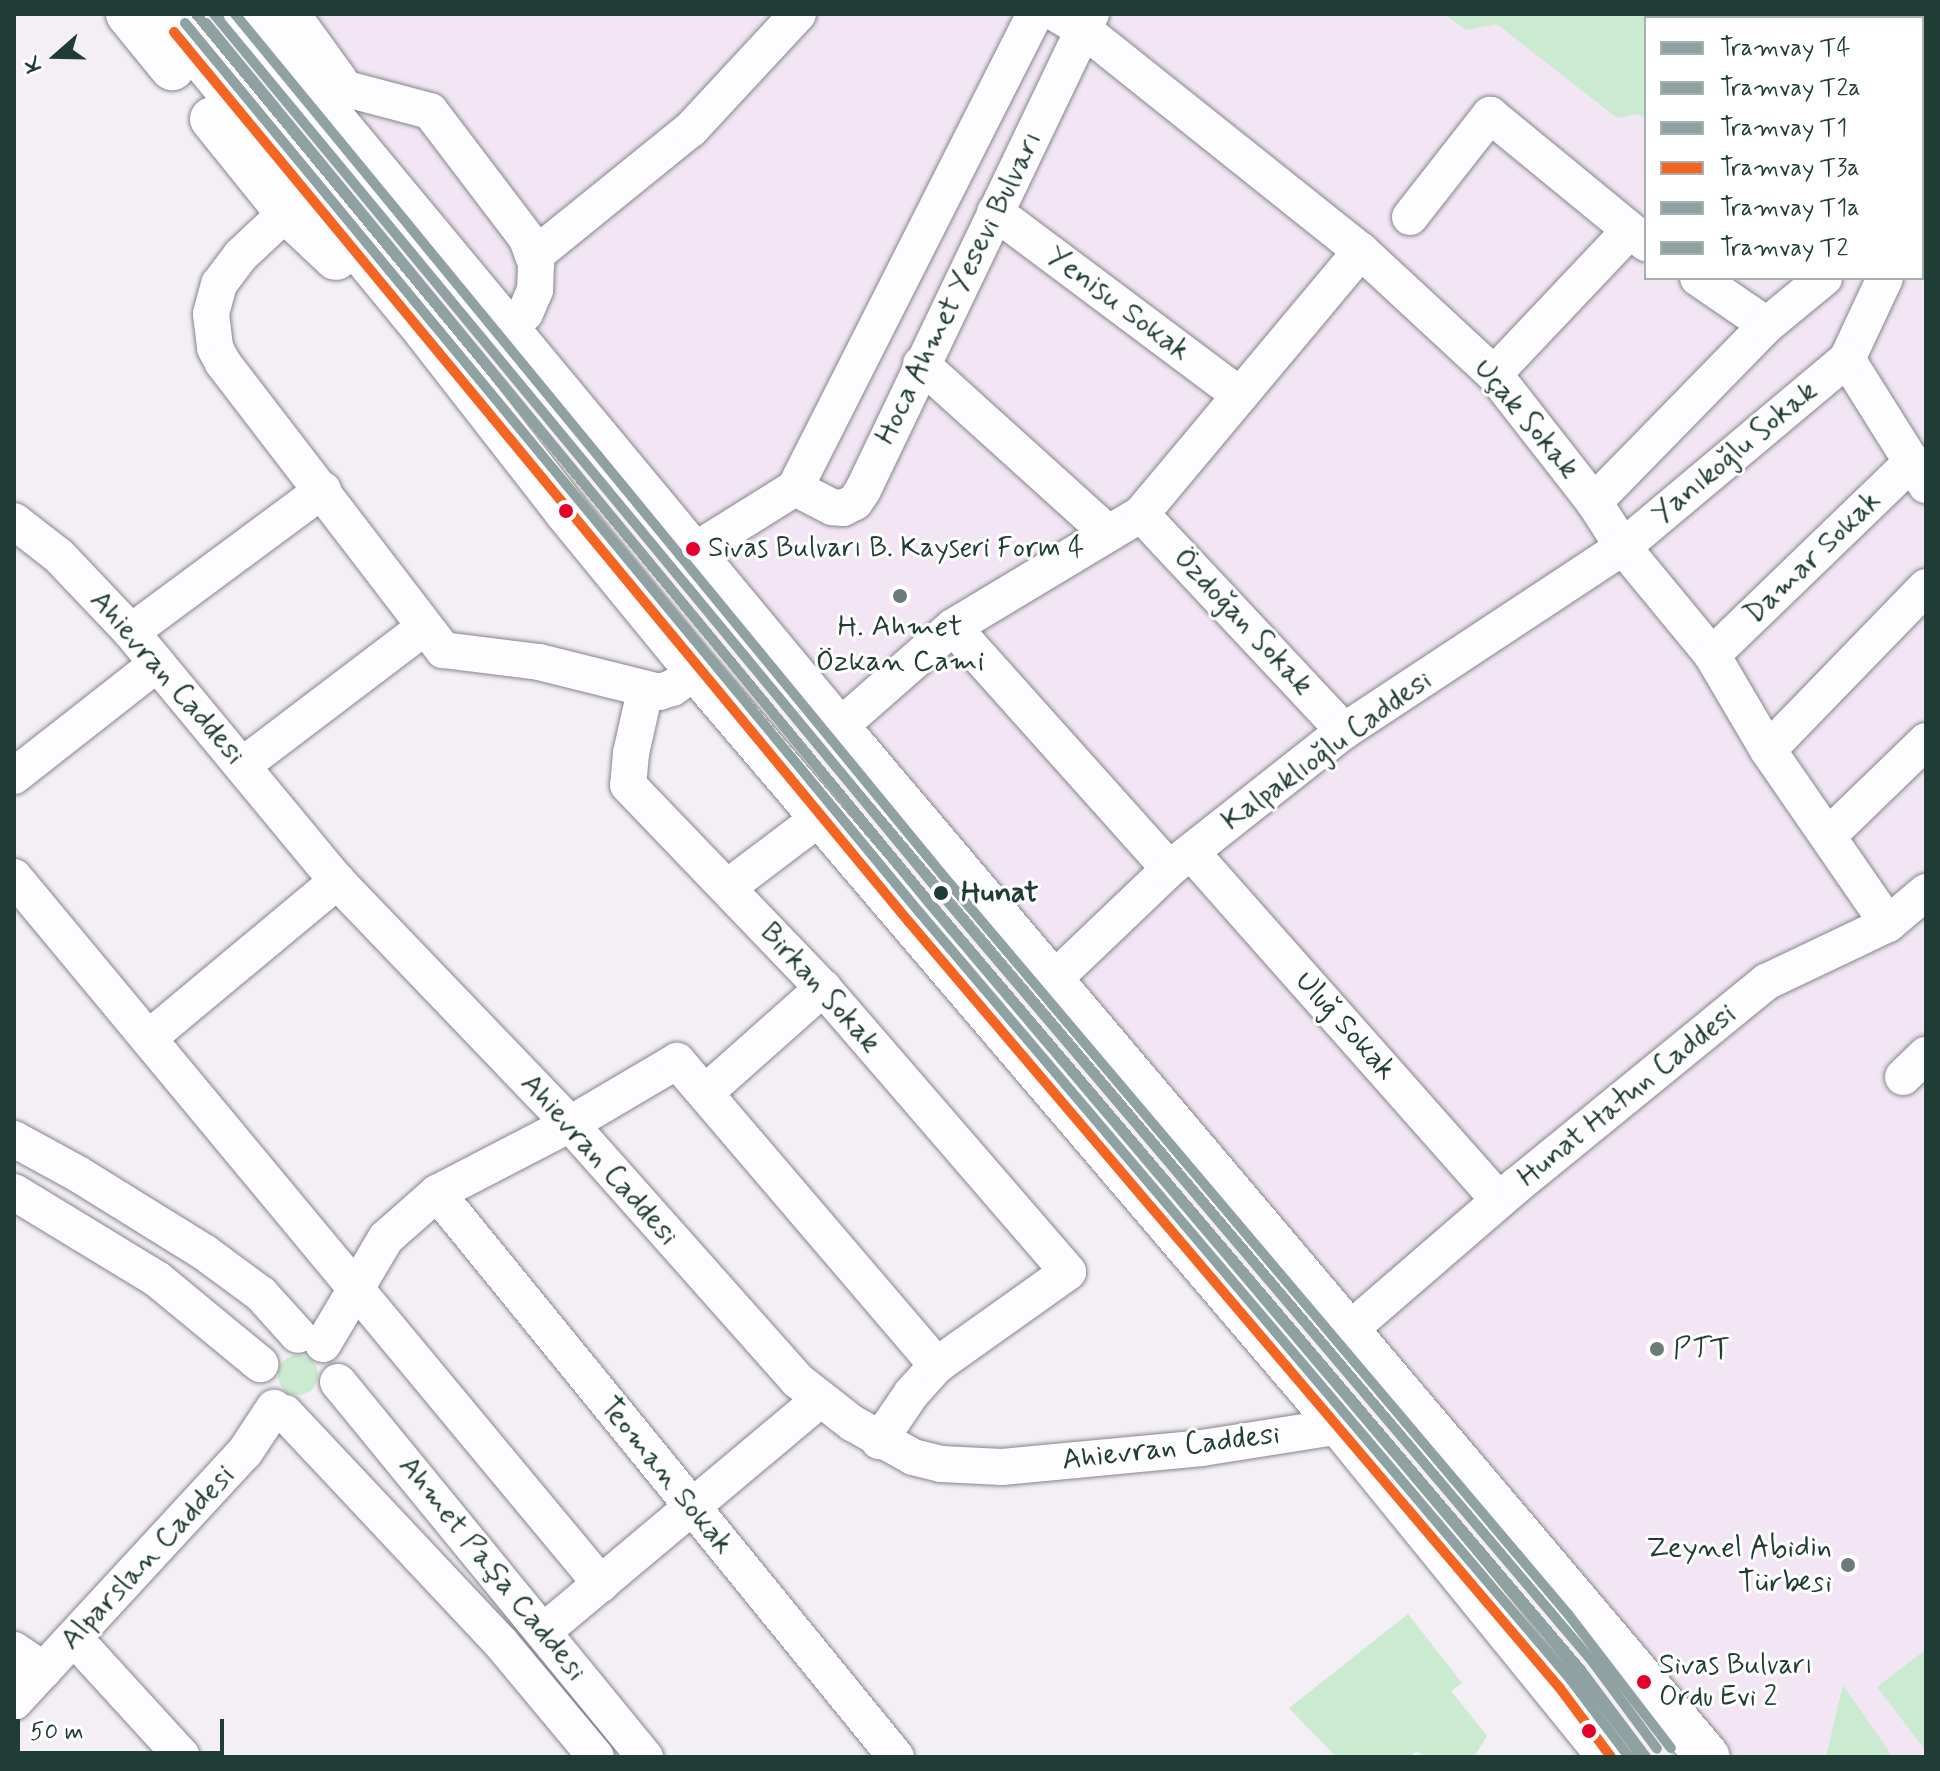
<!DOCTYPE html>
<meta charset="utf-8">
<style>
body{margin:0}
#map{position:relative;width:1940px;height:1771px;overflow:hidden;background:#f4eef5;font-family:Mynerve,sans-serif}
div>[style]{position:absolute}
.built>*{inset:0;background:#f2e5f4}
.green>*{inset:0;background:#caebd0}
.round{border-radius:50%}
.roads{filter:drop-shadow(0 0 2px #848789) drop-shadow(0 0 2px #848789)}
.minor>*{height:36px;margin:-18px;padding:0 18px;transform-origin:18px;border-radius:18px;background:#fdfcfe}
.highway>*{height:44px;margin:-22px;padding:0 22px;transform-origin:22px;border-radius:22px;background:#fdfcfe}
.tram-1>*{height:10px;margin:-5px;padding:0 5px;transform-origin:5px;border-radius:5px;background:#90a1a1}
.tram-2>*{height:10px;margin:-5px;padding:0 5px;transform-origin:5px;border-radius:5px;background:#90a1a1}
.tram-3>*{height:10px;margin:-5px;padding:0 5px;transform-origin:5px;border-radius:5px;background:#90a1a1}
.tram-4>*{height:10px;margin:-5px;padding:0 5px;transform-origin:5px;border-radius:5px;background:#f26522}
.tram-5>*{height:10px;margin:-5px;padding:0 5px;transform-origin:5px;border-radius:5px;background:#90a1a1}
.tram-6>*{height:10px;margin:-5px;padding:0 5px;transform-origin:5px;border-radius:5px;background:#90a1a1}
.dots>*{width:22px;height:22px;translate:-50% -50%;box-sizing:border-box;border:4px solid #fff;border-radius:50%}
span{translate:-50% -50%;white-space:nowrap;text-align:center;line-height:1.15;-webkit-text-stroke:6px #fff;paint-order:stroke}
.bus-label{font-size:28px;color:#1f3d34}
.left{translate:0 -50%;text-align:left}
.street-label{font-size:30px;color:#1f3d34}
.poi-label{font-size:30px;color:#1f3d34}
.right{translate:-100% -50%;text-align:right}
.stop-label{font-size:30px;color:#1f3d34;font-weight:700}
.frame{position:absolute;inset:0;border:16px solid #1f3d34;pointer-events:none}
.legend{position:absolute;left:1644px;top:16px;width:280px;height:264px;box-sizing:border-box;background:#fff;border:2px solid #a5b1ae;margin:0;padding:10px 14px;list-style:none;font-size:24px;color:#1f3d34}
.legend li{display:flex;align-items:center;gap:16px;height:40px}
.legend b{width:40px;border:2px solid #a5b1ae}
.north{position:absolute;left:16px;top:16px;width:80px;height:80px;-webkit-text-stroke:6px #fff;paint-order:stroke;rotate:250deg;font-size:22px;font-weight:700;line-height:32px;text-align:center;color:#1f3d34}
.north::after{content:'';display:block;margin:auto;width:28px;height:36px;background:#1f3d34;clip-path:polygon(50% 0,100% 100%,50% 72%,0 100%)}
.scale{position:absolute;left:16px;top:1719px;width:208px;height:36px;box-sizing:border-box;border:4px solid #1f3d34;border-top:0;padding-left:10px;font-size:24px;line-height:28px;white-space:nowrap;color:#1f3d34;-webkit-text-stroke:6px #fff;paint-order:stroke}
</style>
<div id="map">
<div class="built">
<div style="clip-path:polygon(evenodd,218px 14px,1926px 14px,1926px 1757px,1674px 1757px,218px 14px,1646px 18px,1922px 18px,1922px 278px,1646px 278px,1646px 18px)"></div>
</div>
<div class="green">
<div style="clip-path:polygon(1444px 14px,1681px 14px,1686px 18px,1646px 18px,1646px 119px,1639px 114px,1617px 118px,1497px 24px,1466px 30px)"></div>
<div class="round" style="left:278px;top:1355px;width:40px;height:40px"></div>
<div style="clip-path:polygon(1408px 1614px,1462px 1683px,1451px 1691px,1487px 1736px,1474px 1757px,1424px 1757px,1417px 1751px,1409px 1757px,1336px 1757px,1289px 1708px)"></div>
<div style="clip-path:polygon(1924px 1651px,1926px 1653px,1926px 1751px,1877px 1687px)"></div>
<div style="clip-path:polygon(1843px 1685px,1893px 1757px,1826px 1757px)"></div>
</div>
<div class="roads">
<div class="minor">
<div style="left:1057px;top:14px;width:31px;rotate:31deg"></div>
<div style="left:1084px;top:30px;width:354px;rotate:38.6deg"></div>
<div style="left:1361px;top:251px;width:181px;rotate:42.8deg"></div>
<div style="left:1494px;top:374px;width:162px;rotate:52deg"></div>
<div style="left:1594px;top:502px;width:54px;rotate:57.2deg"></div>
<div style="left:1623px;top:547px;width:140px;rotate:50.5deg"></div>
<div style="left:1712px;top:655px;width:110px;rotate:59.5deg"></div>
<div style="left:1768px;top:750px;width:211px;rotate:55.4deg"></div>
<div style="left:1684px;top:14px;width:6px;rotate:39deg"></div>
<div style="left:1822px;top:14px;width:4px;rotate:76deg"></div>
<div style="left:1906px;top:18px;width:5px;rotate:-53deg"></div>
<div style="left:339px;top:87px;width:94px;rotate:14.8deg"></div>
<div style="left:430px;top:111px;width:161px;rotate:52.8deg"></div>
<div style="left:527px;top:239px;width:27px;rotate:70deg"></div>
<div style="left:536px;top:264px;width:26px;rotate:92deg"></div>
<div style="left:535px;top:290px;width:25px;rotate:113deg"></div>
<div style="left:525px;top:313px;width:27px;rotate:135deg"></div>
<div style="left:1922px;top:201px;width:8px;rotate:-60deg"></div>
<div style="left:287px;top:212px;width:63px;rotate:136.9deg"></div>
<div style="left:241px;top:255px;width:36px;rotate:127deg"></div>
<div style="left:219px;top:284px;width:31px;rotate:105deg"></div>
<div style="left:211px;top:314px;width:34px;rotate:83deg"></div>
<div style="left:215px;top:348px;width:17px;rotate:62deg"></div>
<div style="left:223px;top:363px;width:362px;rotate:52.5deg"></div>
<div style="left:443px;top:650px;width:97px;rotate:7.1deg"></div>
<div style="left:539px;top:662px;width:124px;rotate:14deg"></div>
<div style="left:659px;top:692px;width:14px;rotate:-17deg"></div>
<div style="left:672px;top:688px;width:30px;rotate:-34deg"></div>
<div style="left:995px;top:212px;width:306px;rotate:36.8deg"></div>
<div style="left:1410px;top:217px;width:130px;rotate:-51.9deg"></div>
<div style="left:1490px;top:115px;width:202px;rotate:39.4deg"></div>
<div style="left:534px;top:256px;width:202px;rotate:-39deg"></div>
<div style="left:691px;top:129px;width:157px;rotate:-47.1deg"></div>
<div style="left:1698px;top:278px;width:83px;rotate:34.3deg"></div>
<div style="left:1885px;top:278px;width:89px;rotate:115.1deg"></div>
<div style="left:1847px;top:359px;width:149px;rotate:57.9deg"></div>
<div style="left:921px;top:364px;width:251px;rotate:42.1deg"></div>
<div style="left:1494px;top:374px;width:197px;rotate:-46.6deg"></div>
<div style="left:795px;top:488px;width:42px;rotate:27.2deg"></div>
<div style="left:832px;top:507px;width:11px;rotate:5deg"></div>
<div style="left:843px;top:508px;width:13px;rotate:-27deg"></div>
<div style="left:855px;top:502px;width:14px;rotate:-56deg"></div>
<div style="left:863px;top:490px;width:528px;rotate:-64.41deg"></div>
<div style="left:1594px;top:502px;width:248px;rotate:-45.7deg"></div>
<div style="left:1767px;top:325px;width:74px;rotate:-39.5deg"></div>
<div style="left:1141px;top:514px;width:297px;rotate:46.9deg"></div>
<div style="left:14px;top:521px;width:57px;rotate:37.9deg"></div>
<div style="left:59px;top:556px;width:105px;rotate:46.5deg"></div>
<div style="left:131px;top:632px;width:323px;rotate:50.4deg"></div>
<div style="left:337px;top:881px;width:337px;rotate:46.2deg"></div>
<div style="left:570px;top:1124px;width:342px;rotate:48.4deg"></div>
<div style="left:797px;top:1380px;width:70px;rotate:38deg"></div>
<div style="left:852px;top:1423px;width:70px;rotate:29.1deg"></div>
<div style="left:913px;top:1457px;width:29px;rotate:14deg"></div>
<div style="left:941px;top:1464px;width:61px;rotate:2.8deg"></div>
<div style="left:1002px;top:1467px;width:201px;rotate:-5.4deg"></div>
<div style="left:1202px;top:1448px;width:141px;rotate:-9deg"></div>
<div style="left:694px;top:551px;width:119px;rotate:-32deg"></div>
<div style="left:795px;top:488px;width:531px;rotate:-63.15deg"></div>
<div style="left:953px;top:627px;width:324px;rotate:48.2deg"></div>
<div style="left:131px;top:632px;width:239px;rotate:-36.5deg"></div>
<div style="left:1712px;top:655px;width:279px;rotate:-44deg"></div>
<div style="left:645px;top:691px;width:64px;rotate:102.7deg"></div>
<div style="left:631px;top:753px;width:32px;rotate:95deg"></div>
<div style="left:628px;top:785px;width:281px;rotate:46.2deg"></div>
<div style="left:823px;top:988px;width:375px;rotate:49.2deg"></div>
<div style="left:1068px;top:1272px;width:161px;rotate:144.6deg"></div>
<div style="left:937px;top:1365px;width:39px;rotate:132deg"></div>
<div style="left:911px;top:1394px;width:57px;rotate:124.2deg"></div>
<div style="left:838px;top:728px;width:153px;rotate:-41.3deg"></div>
<div style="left:953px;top:627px;width:219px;rotate:-31deg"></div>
<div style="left:1141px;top:514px;width:343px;rotate:-50.1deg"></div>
<div style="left:1768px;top:750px;width:227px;rotate:-45.9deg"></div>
<div style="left:243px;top:765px;width:228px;rotate:-37.2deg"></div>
<div style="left:14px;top:776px;width:182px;rotate:-38.1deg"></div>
<div style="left:1829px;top:835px;width:135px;rotate:-44.1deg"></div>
<div style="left:1191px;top:852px;width:465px;rotate:48.5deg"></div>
<div style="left:14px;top:877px;width:919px;rotate:50.3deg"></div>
<div style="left:728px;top:887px;width:116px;rotate:-37deg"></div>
<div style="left:1052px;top:981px;width:162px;rotate:-43.7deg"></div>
<div style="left:1169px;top:869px;width:223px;rotate:-38.3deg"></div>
<div style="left:1344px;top:731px;width:334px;rotate:-33.4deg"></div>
<div style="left:1623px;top:547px;width:292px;rotate:-40deg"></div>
<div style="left:150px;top:1037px;width:244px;rotate:-39.8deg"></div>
<div style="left:1903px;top:1077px;width:32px;rotate:-44deg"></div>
<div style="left:706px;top:1092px;width:157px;rotate:-41.6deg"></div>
<div style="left:14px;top:1139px;width:73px;rotate:28.7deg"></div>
<div style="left:78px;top:1174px;width:148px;rotate:31.8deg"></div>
<div style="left:204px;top:1252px;width:71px;rotate:36.4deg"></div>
<div style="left:261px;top:1294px;width:55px;rotate:47.9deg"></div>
<div style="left:14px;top:1192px;width:167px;rotate:31.3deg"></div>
<div style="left:157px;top:1279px;width:134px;rotate:39.5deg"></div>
<div style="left:437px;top:1193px;width:727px;rotate:50.86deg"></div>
<div style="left:1348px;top:1331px;width:222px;rotate:-40.8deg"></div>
<div style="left:1516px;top:1186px;width:323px;rotate:-39.2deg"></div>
<div style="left:1766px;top:982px;width:135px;rotate:-25.4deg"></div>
<div style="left:1888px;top:924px;width:50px;rotate:-40.1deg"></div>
<div style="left:323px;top:1344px;width:123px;rotate:-59.3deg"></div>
<div style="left:386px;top:1238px;width:68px;rotate:-41.4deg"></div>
<div style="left:437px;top:1193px;width:150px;rotate:-27.4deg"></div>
<div style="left:570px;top:1124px;width:124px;rotate:-30.5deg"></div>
<div style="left:677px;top:1061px;width:400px;rotate:49.5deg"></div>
<div style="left:338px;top:1382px;width:485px;rotate:50.7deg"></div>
<div style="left:285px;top:1413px;width:316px;rotate:46.8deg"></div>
<div style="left:501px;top:1643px;width:148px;rotate:50.2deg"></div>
<div style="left:544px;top:1631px;width:361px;rotate:-40deg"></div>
<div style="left:74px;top:1638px;width:159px;rotate:47.6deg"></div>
<div style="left:181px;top:1755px;width:4px;rotate:146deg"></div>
<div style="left:14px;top:1650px;width:36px;rotate:34deg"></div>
<div style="left:14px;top:1702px;width:340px;rotate:-47.3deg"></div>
<div style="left:245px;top:1452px;width:53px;rotate:-56.6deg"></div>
</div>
<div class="highway">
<div style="left:128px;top:14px;width:70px;rotate:50.8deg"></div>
<div style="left:165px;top:14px;width:411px;rotate:50.5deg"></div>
<div style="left:426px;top:331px;width:228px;rotate:52.1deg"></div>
<div style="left:566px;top:511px;width:207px;rotate:50.7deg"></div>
<div style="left:697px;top:671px;width:992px;rotate:49.54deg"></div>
<div style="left:1341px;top:1426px;width:427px;rotate:50.9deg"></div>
<div style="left:246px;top:14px;width:928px;rotate:50.34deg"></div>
<div style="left:838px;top:728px;width:1347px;rotate:49.79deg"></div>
<div style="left:287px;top:14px;width:84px;rotate:54.2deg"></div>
<div style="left:212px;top:119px;width:119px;rotate:51.1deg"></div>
<div style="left:287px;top:212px;width:67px;rotate:43.2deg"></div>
</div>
</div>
<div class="tram-1">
<div style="left:196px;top:14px;width:1154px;rotate:50.45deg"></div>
<div style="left:931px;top:904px;width:1005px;rotate:49.68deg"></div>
<div style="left:1581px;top:1670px;width:109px;rotate:53.2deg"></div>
</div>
<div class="tram-2">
<div style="left:185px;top:23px;width:1154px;rotate:50.45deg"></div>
<div style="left:920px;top:913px;width:1005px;rotate:49.68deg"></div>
<div style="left:1570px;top:1679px;width:98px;rotate:52.9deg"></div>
</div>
<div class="tram-3">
<div style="left:214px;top:14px;width:1143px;rotate:50.43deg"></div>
<div style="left:942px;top:895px;width:1005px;rotate:49.68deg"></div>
<div style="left:1592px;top:1661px;width:109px;rotate:53.5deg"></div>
</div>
<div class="tram-4">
<div style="left:174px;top:32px;width:1154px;rotate:50.45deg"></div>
<div style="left:909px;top:922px;width:1004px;rotate:49.65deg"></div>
<div style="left:1559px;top:1687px;width:87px;rotate:53.4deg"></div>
</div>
<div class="tram-5">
<div style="left:206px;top:23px;width:1139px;rotate:50.59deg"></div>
<div style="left:929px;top:903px;width:955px;rotate:49.76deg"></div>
<div style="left:1546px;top:1632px;width:158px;rotate:52.5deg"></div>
</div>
<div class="tram-6">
<div style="left:235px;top:14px;width:1128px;rotate:50.58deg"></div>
<div style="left:951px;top:885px;width:955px;rotate:49.76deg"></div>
<div style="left:1568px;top:1614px;width:169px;rotate:52.5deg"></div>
</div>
<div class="dots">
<div style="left:566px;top:511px;background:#e4002b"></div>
<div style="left:693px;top:549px;background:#e4002b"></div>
<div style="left:900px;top:596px;background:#6a7b78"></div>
<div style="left:941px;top:893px;background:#1f3d34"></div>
<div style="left:1657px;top:1349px;background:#6a7b78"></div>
<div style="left:1848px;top:1565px;background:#6a7b78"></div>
<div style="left:1644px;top:1682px;background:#e4002b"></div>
<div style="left:1589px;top:1731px;background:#e4002b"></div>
</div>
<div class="bus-label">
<span class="left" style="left:708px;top:549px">Sivas Bulvarı B. Kayseri Form 4</span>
<span class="left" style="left:1659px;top:1682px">Sivas Bulvarı<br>Ordu Evi 2</span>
</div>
<div class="street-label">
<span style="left:959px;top:288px;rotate:-64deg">Hoca Ahmet Yesevi Bulvarı</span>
<span style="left:1118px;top:304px;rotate:37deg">Yenisu Sokak</span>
<span style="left:1526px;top:419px;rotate:50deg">Uçak Sokak</span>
<span style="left:1735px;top:453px;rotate:-40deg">Yanıkoğlu Sokak</span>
<span style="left:1813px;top:558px;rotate:-44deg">Damar Sokak</span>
<span style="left:1243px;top:622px;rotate:47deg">Özdoğan Sokak</span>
<span style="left:167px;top:678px;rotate:49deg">Ahievran Caddesi</span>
<span style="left:1327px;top:751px;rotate:-36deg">Kalpaklıoğlu Caddesi</span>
<span style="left:820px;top:988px;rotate:48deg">Birkan Sokak</span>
<span style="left:1345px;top:1026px;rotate:48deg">Uluğ Sokak</span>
<span style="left:1627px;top:1096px;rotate:-39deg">Hunat Hatun Caddesi</span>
<span style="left:599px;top:1160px;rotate:48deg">Ahievran Caddesi</span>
<span style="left:1171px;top:1448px;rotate:-7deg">Ahievran Caddesi</span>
<span style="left:666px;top:1476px;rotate:51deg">Teoman Sokak</span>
<span style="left:148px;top:1558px;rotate:-47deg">Alparslan Caddesi</span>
<span style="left:492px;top:1569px;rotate:51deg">Ahmet Paşa Caddesi</span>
</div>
<div class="poi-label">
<span style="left:900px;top:644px">H. Ahmet<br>Özkan Cami</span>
<span class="left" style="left:1673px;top:1349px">PTT</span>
<span class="right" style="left:1832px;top:1565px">Zeynel Abidin<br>Türbesi</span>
</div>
<div class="stop-label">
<span class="left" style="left:961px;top:893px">Hunat</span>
</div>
<div class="frame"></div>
<ul class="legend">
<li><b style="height:10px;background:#90a1a1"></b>Tramvay T4</li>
<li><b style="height:10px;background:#90a1a1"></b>Tramvay T2a</li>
<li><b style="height:10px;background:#90a1a1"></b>Tramvay T1</li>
<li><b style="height:10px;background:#f26522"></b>Tramvay T3a</li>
<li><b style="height:10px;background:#90a1a1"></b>Tramvay T1a</li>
<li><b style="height:10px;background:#90a1a1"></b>Tramvay T2</li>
</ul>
<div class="north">K</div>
<div class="scale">50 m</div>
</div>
